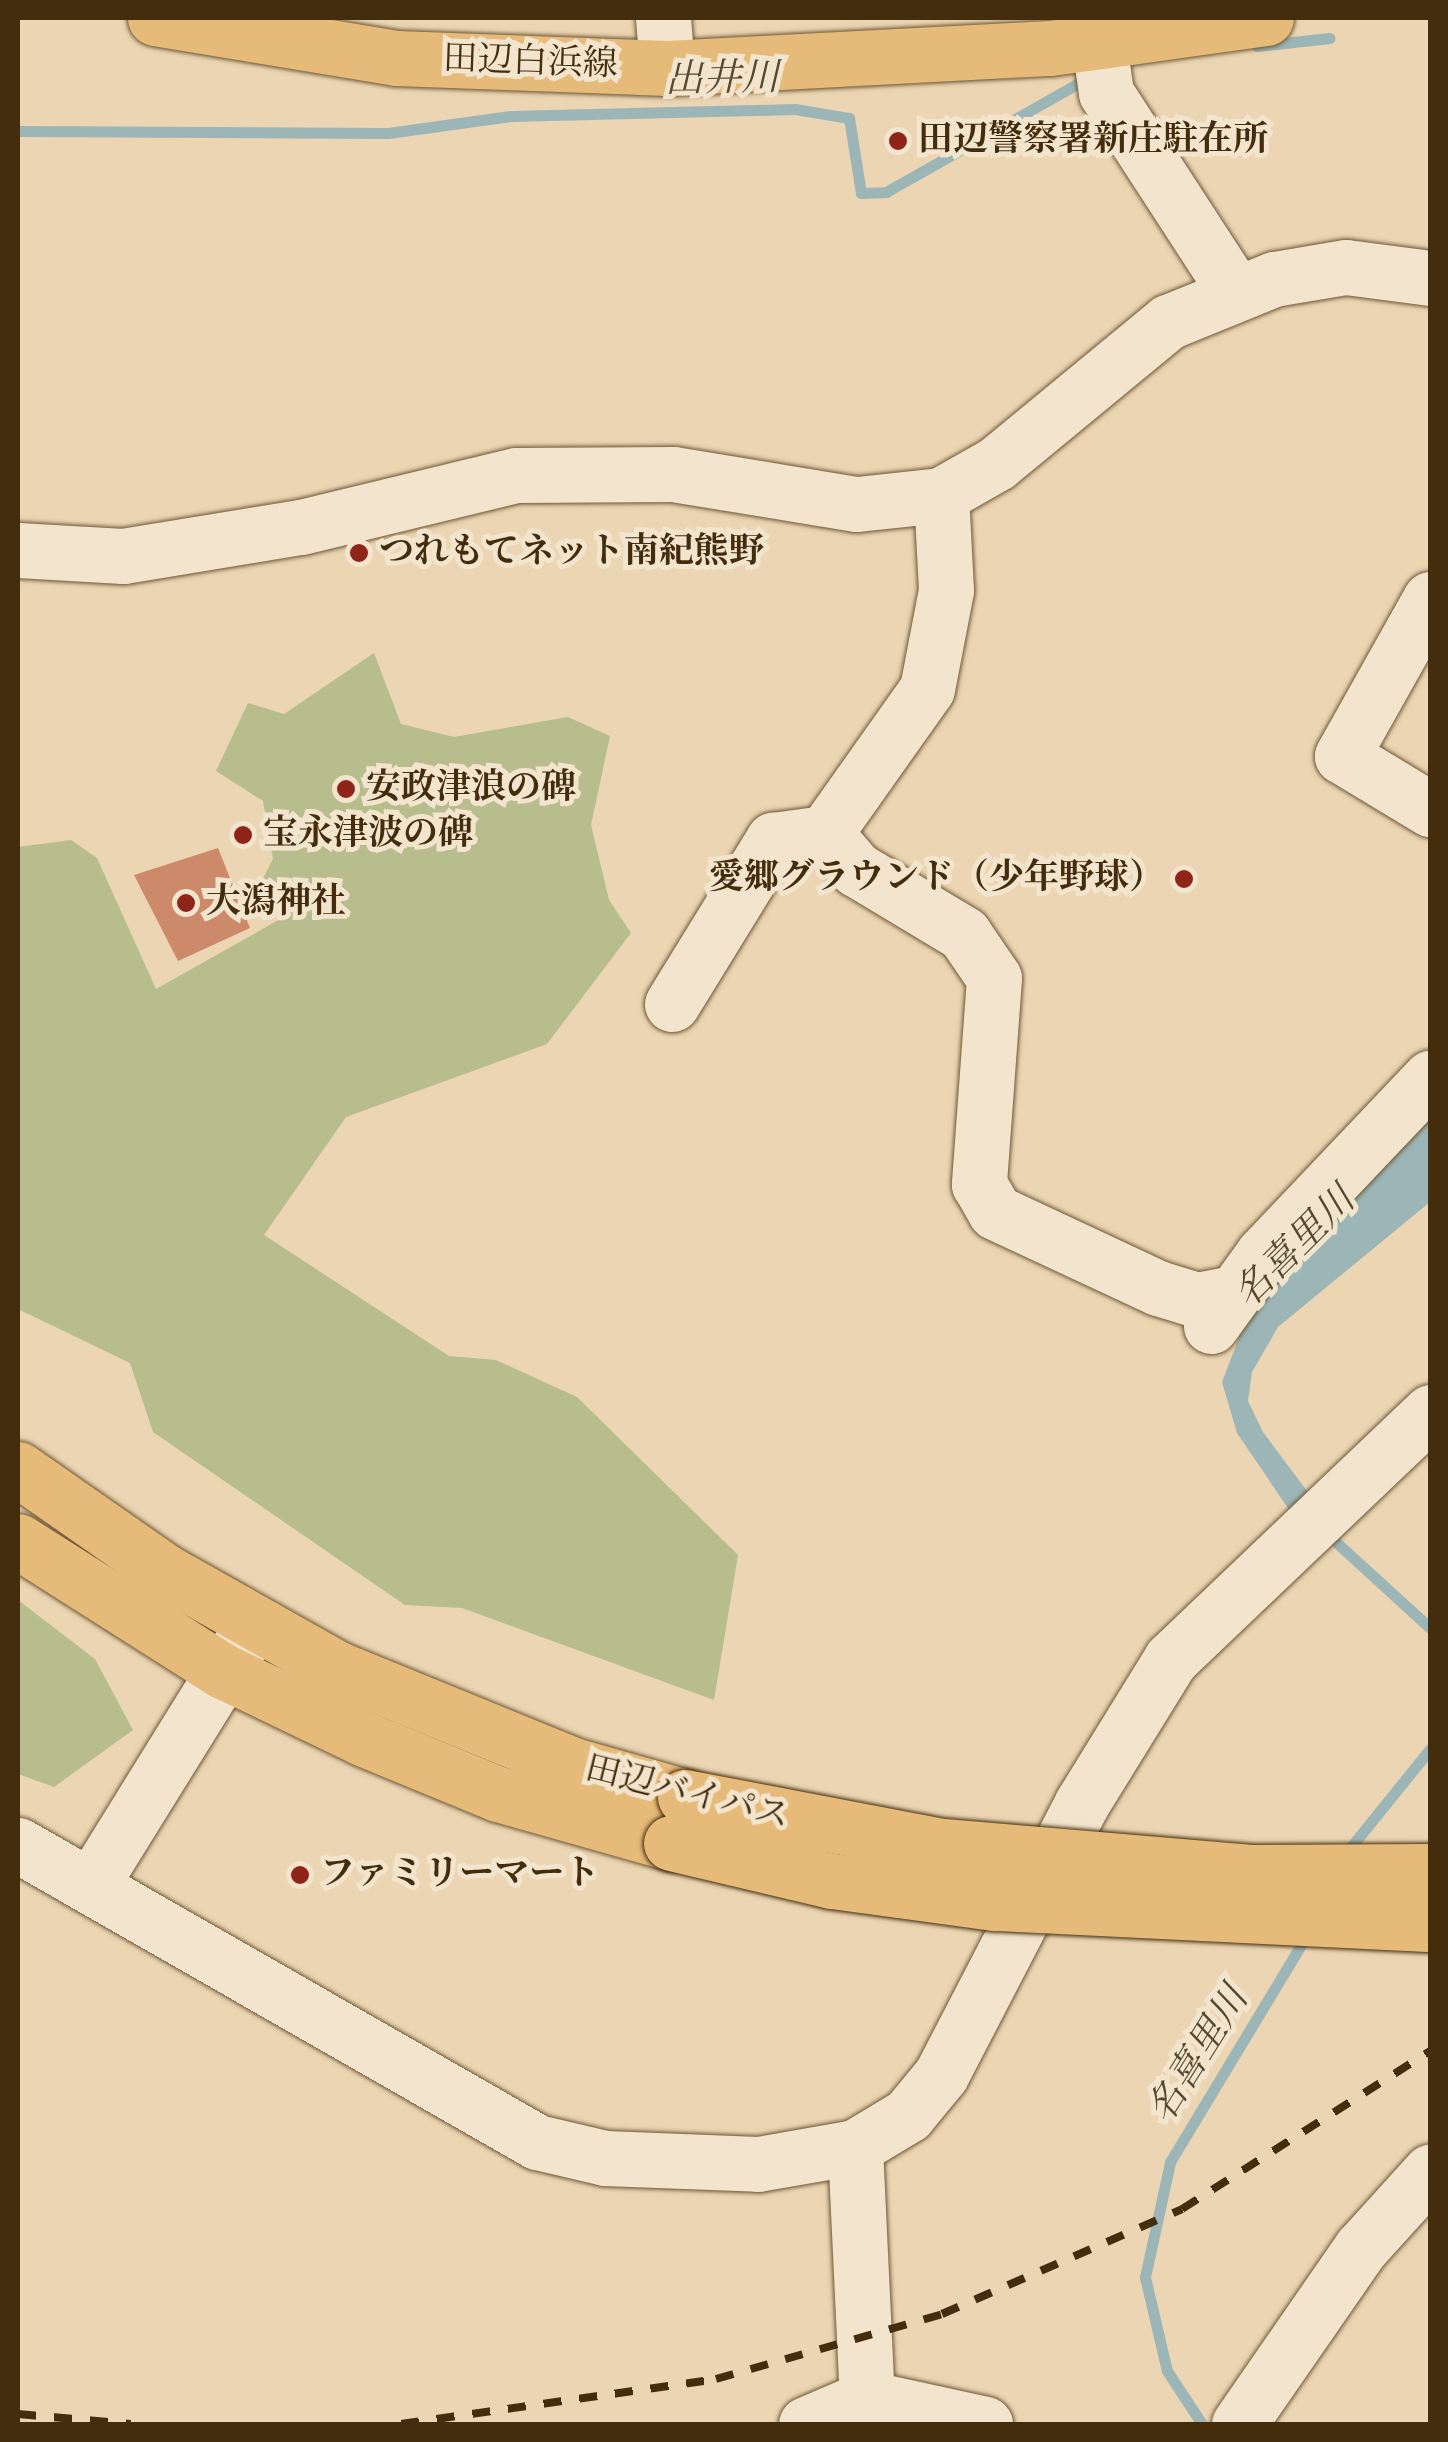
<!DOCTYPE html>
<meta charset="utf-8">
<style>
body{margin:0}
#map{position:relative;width:1448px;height:2442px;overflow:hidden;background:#ebd5b2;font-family:"IM FELL English","Noto Serif JP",serif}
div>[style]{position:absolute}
.green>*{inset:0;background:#b7bd8d}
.water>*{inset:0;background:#9cb6b7}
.stream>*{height:11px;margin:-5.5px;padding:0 5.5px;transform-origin:5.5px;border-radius:5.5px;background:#9cb6b7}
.building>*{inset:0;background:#cd8a6b}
.roads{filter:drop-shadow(0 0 2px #6d5736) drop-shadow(0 0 2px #6d5736)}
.minor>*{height:55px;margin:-27.5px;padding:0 27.5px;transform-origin:27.5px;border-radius:27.5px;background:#f2e4cd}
.major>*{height:55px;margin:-27.5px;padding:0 27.5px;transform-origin:27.5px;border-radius:27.5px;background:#e6ba79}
.highway>*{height:55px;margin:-27.5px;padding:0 27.5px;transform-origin:27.5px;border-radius:27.5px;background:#e6ba79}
.rail>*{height:8px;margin-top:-4px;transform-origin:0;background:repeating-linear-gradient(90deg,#432d0d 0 18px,transparent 0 36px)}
.bridges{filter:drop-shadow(0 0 2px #432d0d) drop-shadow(0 0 2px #432d0d)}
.highway-bridge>*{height:55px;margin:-27.5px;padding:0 27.5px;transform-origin:27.5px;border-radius:27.5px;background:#e6ba79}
.dots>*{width:28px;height:28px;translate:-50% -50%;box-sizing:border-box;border:5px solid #f2e4cd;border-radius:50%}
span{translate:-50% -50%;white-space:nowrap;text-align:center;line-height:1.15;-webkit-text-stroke:10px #f2e4cd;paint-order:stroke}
.street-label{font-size:35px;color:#432d0d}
.poi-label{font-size:35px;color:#432d0d;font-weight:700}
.left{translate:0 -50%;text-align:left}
.right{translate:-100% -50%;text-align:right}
.water-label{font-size:38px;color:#55482f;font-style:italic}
.frame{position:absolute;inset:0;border:20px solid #432d0d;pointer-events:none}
</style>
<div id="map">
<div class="green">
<div style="clip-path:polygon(374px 653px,401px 724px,454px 737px,568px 717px,610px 736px,591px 825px,609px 900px,631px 933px,547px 1044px,346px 1117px,264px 1235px,449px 1356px,496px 1360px,577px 1397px,738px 1555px,714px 1700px,462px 1608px,405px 1605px,153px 1432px,130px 1363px,18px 1309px,18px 847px,71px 840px,97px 858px,156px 989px,282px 918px,258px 888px,273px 859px,263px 801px,216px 771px,248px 703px,284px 714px)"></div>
<div style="clip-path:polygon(18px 1600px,95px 1659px,133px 1730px,54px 1787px,18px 1774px)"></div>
</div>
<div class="water">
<div style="clip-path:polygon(1430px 1109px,1430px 1202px,1278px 1327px,1252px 1372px,1248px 1401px,1263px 1432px,1313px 1499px,1294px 1517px,1237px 1433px,1222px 1382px,1245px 1322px,1264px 1300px,1263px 1279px)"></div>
</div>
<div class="stream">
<div style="left:1257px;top:46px;width:73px;rotate:-6.3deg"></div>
<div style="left:18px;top:131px;width:370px;rotate:0.3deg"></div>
<div style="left:388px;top:133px;width:124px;rotate:-7.9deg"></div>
<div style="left:511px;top:116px;width:284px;rotate:-1.4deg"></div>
<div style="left:795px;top:109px;width:55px;rotate:9.5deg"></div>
<div style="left:849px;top:118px;width:76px;rotate:80.9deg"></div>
<div style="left:861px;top:193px;width:25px;rotate:-2deg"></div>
<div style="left:886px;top:192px;width:236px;rotate:-29.5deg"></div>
<div style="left:1326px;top:1533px;width:141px;rotate:42.4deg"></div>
<div style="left:1346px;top:1853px;width:134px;rotate:-51.1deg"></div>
<div style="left:1202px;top:2424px;width:64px;rotate:-123.4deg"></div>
<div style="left:1167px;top:2371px;width:97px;rotate:-103.2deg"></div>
<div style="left:1145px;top:2277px;width:118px;rotate:-77.7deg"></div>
<div style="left:1170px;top:2162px;width:267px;rotate:-58.9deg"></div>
</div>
<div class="building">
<div style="clip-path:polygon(218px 848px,250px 928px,178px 961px,134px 875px)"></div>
</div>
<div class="roads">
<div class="minor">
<div style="left:663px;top:18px;width:50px;rotate:85.4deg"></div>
<div style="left:1099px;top:43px;width:50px;rotate:82deg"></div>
<div style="left:1106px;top:93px;width:239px;rotate:57deg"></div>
<div style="left:18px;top:550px;width:105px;rotate:3.3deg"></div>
<div style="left:123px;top:556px;width:180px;rotate:-9.3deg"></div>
<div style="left:301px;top:527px;width:221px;rotate:-13.6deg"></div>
<div style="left:516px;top:475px;width:157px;rotate:-0.4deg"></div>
<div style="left:673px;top:474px;width:186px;rotate:9.3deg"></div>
<div style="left:857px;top:504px;width:84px;rotate:-6.1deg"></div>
<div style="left:941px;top:495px;width:64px;rotate:-29.7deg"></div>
<div style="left:997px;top:463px;width:222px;rotate:-39.5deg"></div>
<div style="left:1168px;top:322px;width:114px;rotate:-22.1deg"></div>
<div style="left:1274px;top:279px;width:73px;rotate:-9.5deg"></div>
<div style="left:1346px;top:267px;width:85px;rotate:7.5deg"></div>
<div style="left:1430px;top:599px;width:180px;rotate:119.3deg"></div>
<div style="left:1342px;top:756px;width:103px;rotate:31.1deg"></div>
<div style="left:825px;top:833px;width:48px;rotate:49.3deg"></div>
<div style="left:856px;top:869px;width:126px;rotate:31deg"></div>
<div style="left:964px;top:934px;width:53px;rotate:55.7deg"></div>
<div style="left:994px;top:978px;width:207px;rotate:94.2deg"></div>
<div style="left:979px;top:1184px;width:32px;rotate:60deg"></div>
<div style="left:995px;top:1212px;width:180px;rotate:25deg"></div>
<div style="left:1158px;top:1288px;width:41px;rotate:17.1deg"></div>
<div style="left:1197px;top:1300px;width:33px;rotate:-11deg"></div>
<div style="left:672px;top:1004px;width:193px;rotate:-58.4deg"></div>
<div style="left:773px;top:840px;width:52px;rotate:-7.7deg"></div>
<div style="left:825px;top:833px;width:176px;rotate:-54.7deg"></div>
<div style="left:927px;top:689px;width:101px;rotate:-79.1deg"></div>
<div style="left:946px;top:590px;width:95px;rotate:-93deg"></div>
<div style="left:1211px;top:1326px;width:89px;rotate:-54.2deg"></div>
<div style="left:1263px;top:1254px;width:243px;rotate:-46.5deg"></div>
<div style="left:18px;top:1845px;width:598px;rotate:29.78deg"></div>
<div style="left:537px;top:2142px;width:70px;rotate:13.2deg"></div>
<div style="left:605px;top:2158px;width:153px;rotate:2.2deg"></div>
<div style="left:758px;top:2164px;width:98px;rotate:-9.9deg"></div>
<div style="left:855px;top:2147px;width:62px;rotate:-31.1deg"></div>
<div style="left:908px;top:2115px;width:52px;rotate:-50.5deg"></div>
<div style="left:941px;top:2075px;width:306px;rotate:-62.6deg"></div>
<div style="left:1082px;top:1803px;width:169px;rotate:-58.3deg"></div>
<div style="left:1171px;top:1659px;width:358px;rotate:-43.6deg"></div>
<div style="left:93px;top:1882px;width:296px;rotate:-58.2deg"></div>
<div style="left:855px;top:2147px;width:251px;rotate:87.3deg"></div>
<div style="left:867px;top:2398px;width:121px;rotate:12.4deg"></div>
<div style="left:806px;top:2424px;width:66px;rotate:-23.1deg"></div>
<div style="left:1239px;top:2424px;width:214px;rotate:-55.3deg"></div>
<div style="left:1361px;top:2248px;width:103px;rotate:-47.8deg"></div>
</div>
<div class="major">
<div style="left:155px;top:18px;width:244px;rotate:9.4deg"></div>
<div style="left:396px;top:58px;width:271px;rotate:2.1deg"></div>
<div style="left:667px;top:68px;width:384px;rotate:-3deg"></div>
<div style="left:1050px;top:48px;width:218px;rotate:-7.9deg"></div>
</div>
<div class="highway">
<div style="left:18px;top:1469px;width:178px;rotate:34.9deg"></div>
<div style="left:164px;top:1571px;width:200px;rotate:29.4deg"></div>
<div style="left:338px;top:1669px;width:254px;rotate:22.2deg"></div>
<div style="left:573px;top:1765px;width:116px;rotate:15.9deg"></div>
<div style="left:18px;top:1541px;width:243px;rotate:32.4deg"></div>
<div style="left:223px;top:1671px;width:154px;rotate:25.7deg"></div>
<div style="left:362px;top:1738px;width:147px;rotate:22.4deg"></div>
<div style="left:498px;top:1794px;width:180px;rotate:15.8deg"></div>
</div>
</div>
<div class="rail">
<div style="left:18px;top:2414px;width:113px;rotate:5.1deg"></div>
<div style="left:401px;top:2424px;width:318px;rotate:-8.1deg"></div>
<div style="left:716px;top:2379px;width:235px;rotate:-16deg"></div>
<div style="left:942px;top:2314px;width:262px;rotate:-23.6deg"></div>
<div style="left:1182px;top:2209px;width:294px;rotate:-32.5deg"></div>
</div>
<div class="bridges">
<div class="highway-bridge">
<div style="left:685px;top:1797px;width:263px;rotate:10.8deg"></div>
<div style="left:943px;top:1846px;width:312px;rotate:4.8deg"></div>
<div style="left:1254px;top:1872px;width:176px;rotate:-0.3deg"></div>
<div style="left:671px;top:1843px;width:165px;rotate:13.3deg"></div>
<div style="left:832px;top:1881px;width:164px;rotate:7.7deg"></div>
<div style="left:995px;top:1903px;width:436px;rotate:2.8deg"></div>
</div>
</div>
<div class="dots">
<div style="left:898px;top:141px;background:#8f2418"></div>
<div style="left:359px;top:553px;background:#8f2418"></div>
<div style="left:346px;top:789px;background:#8f2418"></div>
<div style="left:243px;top:835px;background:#8f2418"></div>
<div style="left:1184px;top:879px;background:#8f2418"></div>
<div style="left:186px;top:903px;background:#8f2418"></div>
<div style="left:300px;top:1875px;background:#8f2418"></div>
</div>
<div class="street-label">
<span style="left:530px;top:63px;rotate:2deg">田辺白浜線</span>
<span style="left:687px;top:1794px;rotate:14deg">田辺バイパス</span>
</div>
<div class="poi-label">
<span class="left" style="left:918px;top:141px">田辺警察署新庄駐在所</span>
<span class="left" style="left:379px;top:553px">つれもてネット南紀熊野</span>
<span class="left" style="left:366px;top:789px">安政津浪の碑</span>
<span class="left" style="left:263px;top:835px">宝永津波の碑</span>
<span class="right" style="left:1164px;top:879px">愛郷グラウンド（少年野球）</span>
<span class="left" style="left:206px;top:903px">大潟神社</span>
<span class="left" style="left:320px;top:1875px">ファミリーマート</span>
</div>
<div class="water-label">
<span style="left:722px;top:81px;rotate:-1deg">出井川</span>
<span style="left:1296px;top:1249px;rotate:-45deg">名喜里川</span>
<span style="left:1200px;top:2056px;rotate:-58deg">名喜里川</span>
</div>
<div class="frame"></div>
</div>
